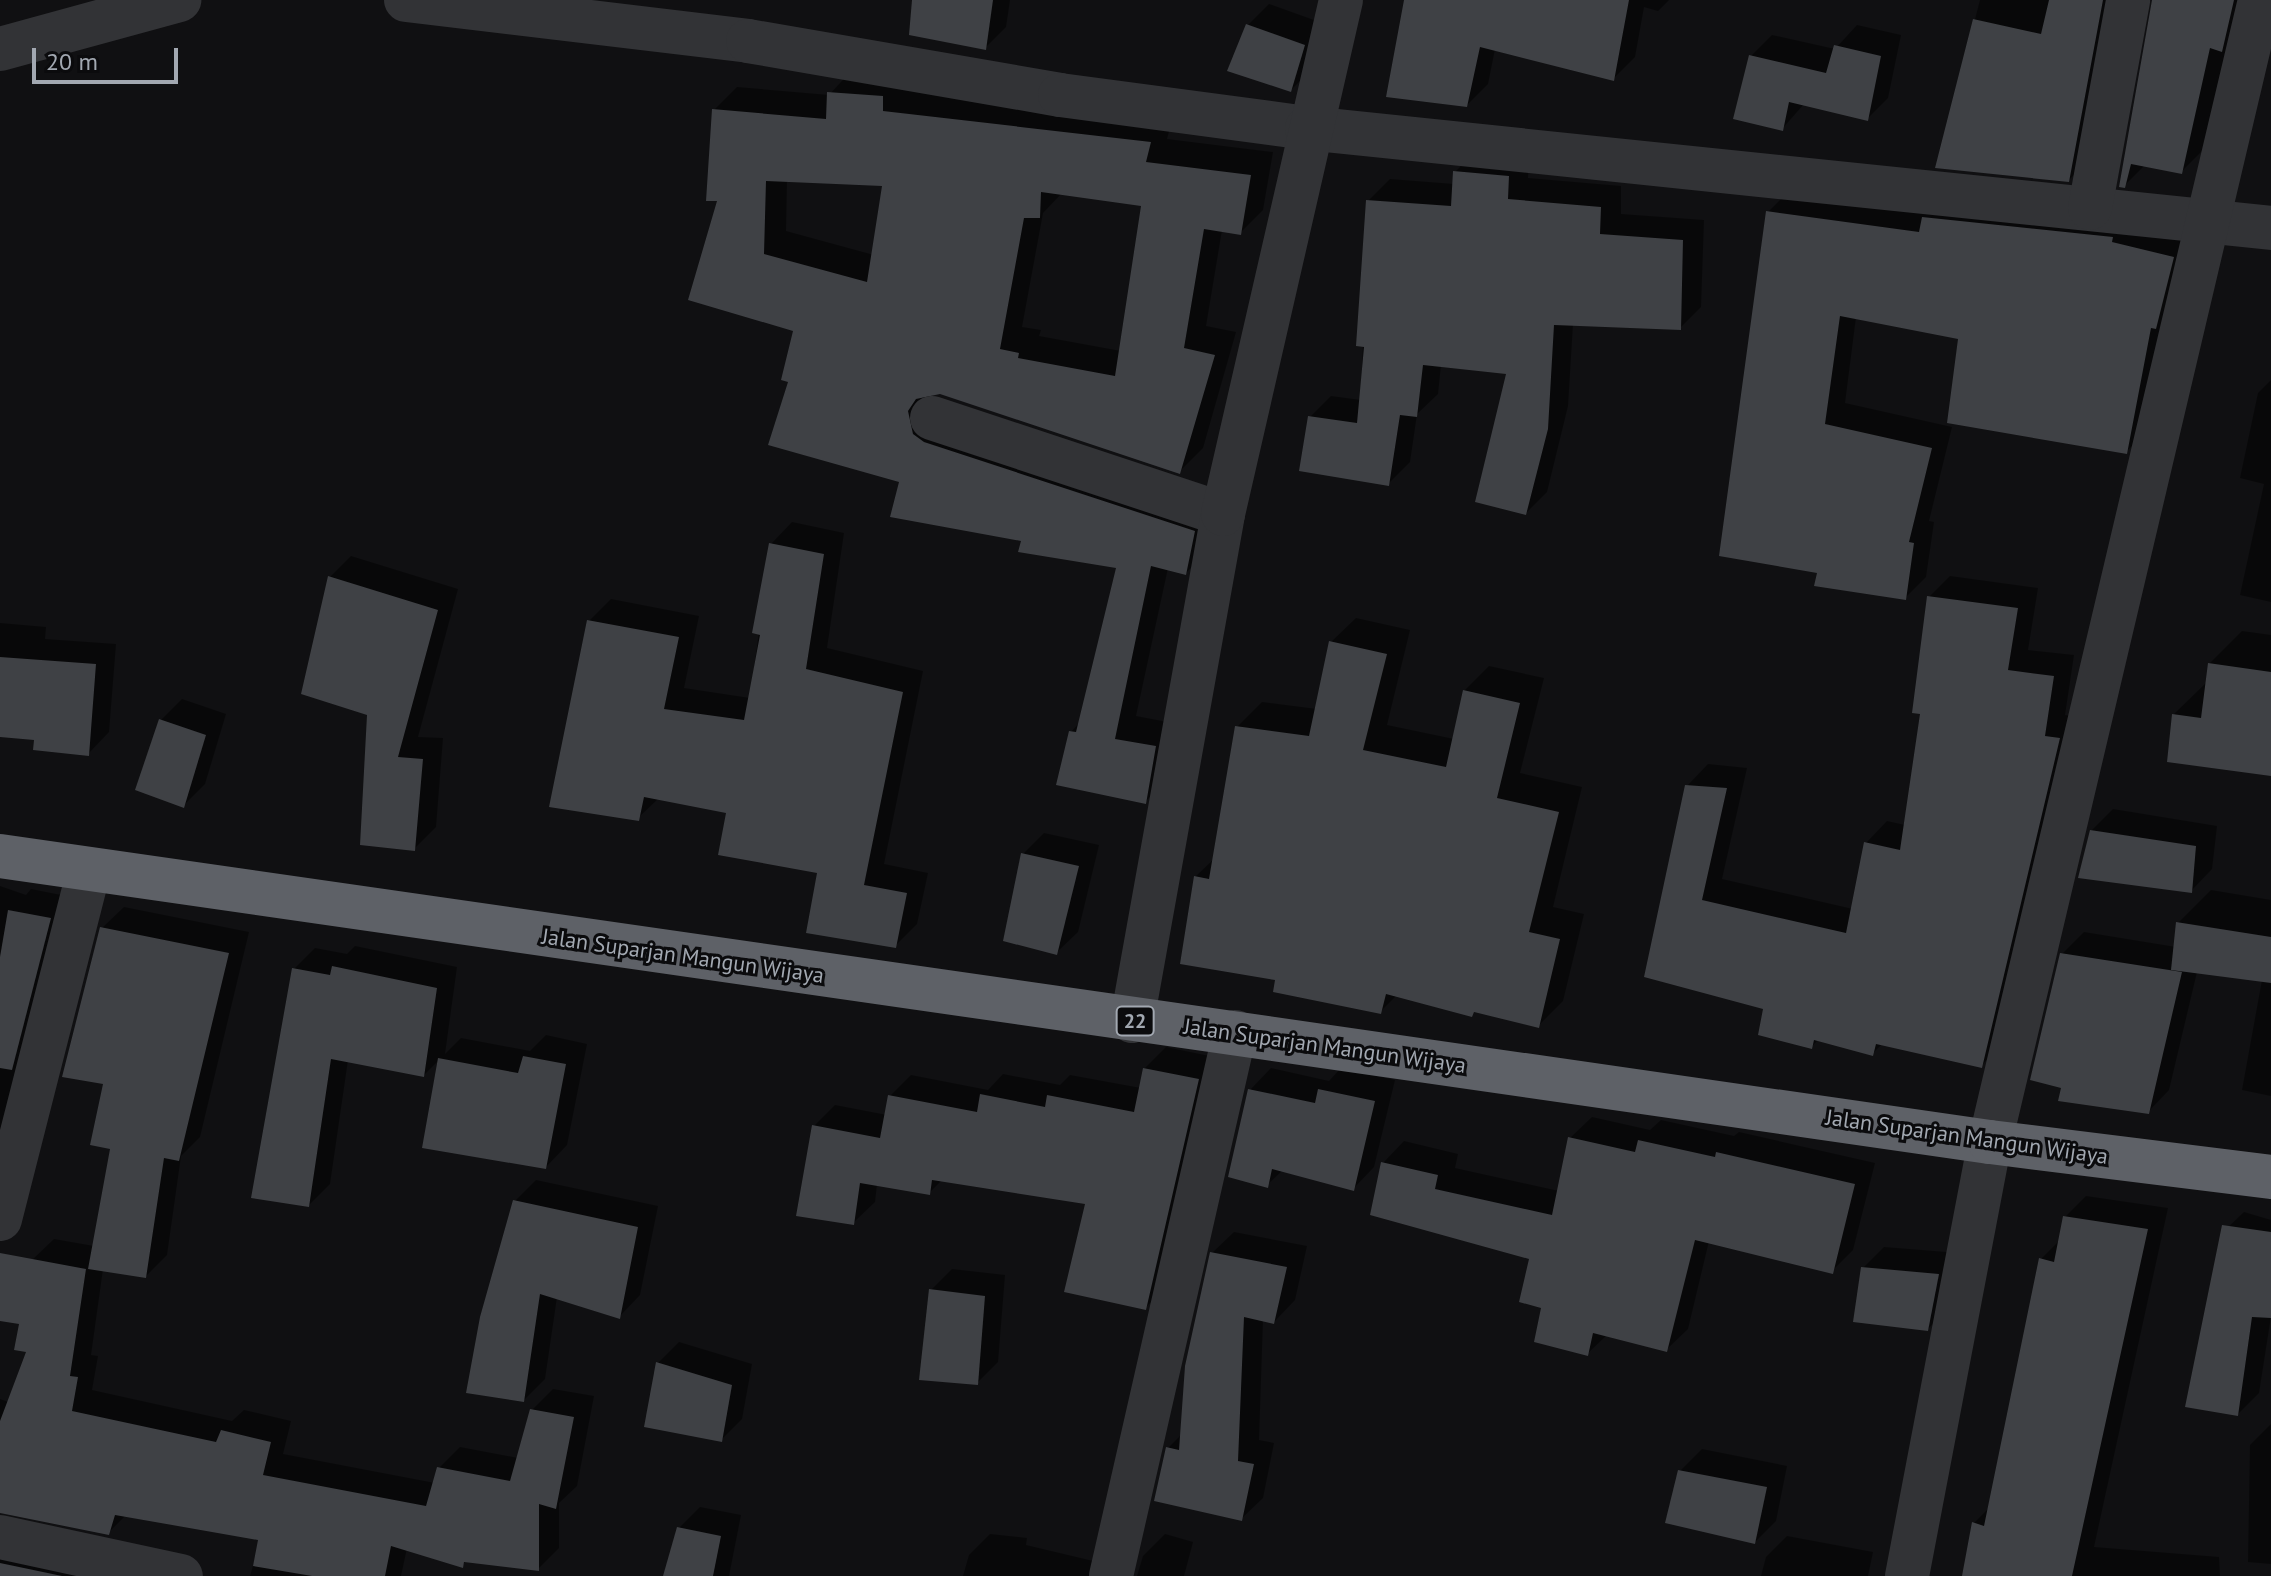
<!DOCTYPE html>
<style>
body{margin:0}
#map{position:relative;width:2271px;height:1576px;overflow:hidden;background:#101012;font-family:"PT Sans",sans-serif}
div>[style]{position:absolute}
.shadow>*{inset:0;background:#0007}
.building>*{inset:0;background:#3f4145}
.minor>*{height:44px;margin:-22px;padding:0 22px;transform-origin:22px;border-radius:22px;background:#323336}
.highway>*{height:44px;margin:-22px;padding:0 22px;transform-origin:22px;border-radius:22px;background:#5e6167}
span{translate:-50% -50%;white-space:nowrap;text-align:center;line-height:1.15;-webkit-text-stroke:6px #0b0b0d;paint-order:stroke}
.shield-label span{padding:2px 6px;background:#0b0b0d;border:2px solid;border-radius:6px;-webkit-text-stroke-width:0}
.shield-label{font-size:20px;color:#a2a8b1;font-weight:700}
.street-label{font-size:22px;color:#a2a8b1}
.scale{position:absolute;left:32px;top:48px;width:146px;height:36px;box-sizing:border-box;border:4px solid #a2a8b1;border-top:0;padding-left:10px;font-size:24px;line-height:28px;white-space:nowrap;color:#a2a8b1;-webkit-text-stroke:6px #0b0b0d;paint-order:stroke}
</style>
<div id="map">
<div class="shadow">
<div style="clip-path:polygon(914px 0,1010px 0,1006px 27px,985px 48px)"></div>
<div style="clip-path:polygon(1406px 0,1669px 0,1658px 11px,1644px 7px,1635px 57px,1614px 78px,1495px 49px,1488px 84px,1467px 105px)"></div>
<div style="clip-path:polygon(1980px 0,2121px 0,2092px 156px,2069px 180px,1937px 166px)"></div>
<div style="clip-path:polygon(2153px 0,2251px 0,2205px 148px,2181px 172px,2145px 165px,2124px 186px)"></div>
<div style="clip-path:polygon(1269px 4px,1325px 24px,1312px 69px,1291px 90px,1248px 25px)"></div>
<div style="clip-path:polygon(1857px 25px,1901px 35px,1888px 98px,1867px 119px,1804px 104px,1782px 129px,1751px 56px,1772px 35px,1835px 49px)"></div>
<div style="clip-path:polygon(evenodd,852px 70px,1172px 120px,1167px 139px,1273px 152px,1263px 210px,1240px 233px,1222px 230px,1206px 326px,1236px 332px,1203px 448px,1180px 471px,940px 392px,932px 394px,935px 411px,1216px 508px,1208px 550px,1186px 573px,1168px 568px,1136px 716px,1178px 724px,1168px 779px,1145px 802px,1071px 732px,1080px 722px,1118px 567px,1023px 540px,901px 480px,790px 380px,796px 330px,720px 199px,714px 110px,737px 87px,829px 95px,852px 70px,787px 180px,884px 184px,874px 255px,786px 231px,787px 180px,852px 70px,1062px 193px,1143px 204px,1121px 351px,1039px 336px,1041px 330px,1022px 327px,1043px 213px,1062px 193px)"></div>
<div style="clip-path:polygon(1476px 151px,1529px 156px,1528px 178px,1621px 186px,1621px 214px,1704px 220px,1701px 307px,1680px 328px,1573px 324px,1568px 406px,1547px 492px,1526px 513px,1509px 372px,1441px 365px,1438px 394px,1417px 414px,1410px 462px,1388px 484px,1310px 417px,1331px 396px,1361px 400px,1368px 201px,1390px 179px,1454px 184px,1455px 172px)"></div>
<div style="clip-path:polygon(1789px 191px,2193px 236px,2147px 431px,2126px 452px,1960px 337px,1856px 317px,1845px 403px,1952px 427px,1929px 521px,1934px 522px,1926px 577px,1905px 598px,1819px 571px,1768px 212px)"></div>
<div style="clip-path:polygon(2271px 380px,2271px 602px,2240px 595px,2264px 484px,2240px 478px,2258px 393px)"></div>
<div style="clip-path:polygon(792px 522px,844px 533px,827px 648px,923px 671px,884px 864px,928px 873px,917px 924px,895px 946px,820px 872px,729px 812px,659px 798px,638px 818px,589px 621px,611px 599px,699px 616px,684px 688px,750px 698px,771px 544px)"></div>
<div style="clip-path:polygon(351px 556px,458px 589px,418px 737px,443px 738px,436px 827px,415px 848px,330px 577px)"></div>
<div style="clip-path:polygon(1950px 576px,2038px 588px,2028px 650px,2074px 655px,2065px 715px,2080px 717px,2002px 1044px,1981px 1066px,1882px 1044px,1873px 1053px,1818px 1040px,1811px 1047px,1765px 1008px,1646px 976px,1687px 786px,1708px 764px,1747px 768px,1722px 879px,1853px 909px,1866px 843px,1887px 821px,1905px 825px,1922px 712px,1929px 597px)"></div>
<div style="clip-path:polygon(1356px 618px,1410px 630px,1387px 725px,1454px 739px,1464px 691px,1489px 666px,1544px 678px,1520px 773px,1582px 787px,1553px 907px,1584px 914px,1563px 1001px,1538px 1026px,1397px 995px,1380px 1012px,1278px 979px,1195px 877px,1215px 858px,1237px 727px,1262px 702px,1317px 709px,1331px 642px)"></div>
<div style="clip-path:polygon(0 623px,46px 627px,45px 639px,116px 644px,109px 732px,88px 754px,36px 738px,0 735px)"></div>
<div style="clip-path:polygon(2242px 631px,2271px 635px,2271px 774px,2174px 714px,2208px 681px,2210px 663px)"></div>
<div style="clip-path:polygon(182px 699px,226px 714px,205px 784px,184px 805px,161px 720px)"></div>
<div style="clip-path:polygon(2113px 809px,2217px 826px,2212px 869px,2191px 891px,2091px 831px)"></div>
<div style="clip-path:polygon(1044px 833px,1099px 845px,1078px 932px,1056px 953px,1023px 854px)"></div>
<div style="clip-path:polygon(0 886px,26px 895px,31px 889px,71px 897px,0 1191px)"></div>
<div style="clip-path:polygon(2211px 890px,2271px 900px,2271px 1096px,2242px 1090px,2262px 980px,2197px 972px,2169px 1090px,2148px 1112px,2064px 1087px,2062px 954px,2084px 932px,2176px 947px,2178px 923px)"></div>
<div style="clip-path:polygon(124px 907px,249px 932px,200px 1137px,181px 1156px,167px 1255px,146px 1276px,103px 1269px,91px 1355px,98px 1356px,92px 1390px,232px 1421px,244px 1410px,291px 1421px,283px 1454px,435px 1483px,439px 1468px,460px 1447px,518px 1458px,532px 1410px,553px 1389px,594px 1396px,577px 1486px,559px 1503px,559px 1548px,538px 1569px,467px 1560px,462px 1565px,407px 1548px,401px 1576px,250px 1576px,261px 1539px,126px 1515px,108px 1533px,0 1512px,0 1399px,11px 1403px,29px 1350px,32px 1260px,54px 1239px,94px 1246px,112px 1147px,102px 928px)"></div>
<div style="clip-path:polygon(355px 946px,457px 967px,445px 1054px,461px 1038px,530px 1051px,546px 1035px,587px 1044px,567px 1145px,546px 1167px,440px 1059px,424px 1075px,348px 1060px,330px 1184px,309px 1205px,294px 969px,315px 948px,347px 954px)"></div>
<div style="clip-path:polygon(1166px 1047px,1219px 1058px,1167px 1287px,1145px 1308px,1088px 1202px,942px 1180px,929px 1193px,877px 1184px,875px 1202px,853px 1223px,814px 1126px,835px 1105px,887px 1115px,890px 1096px,911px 1075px,988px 1090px,1003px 1074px,1060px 1085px,1070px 1075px,1141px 1088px,1144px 1069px)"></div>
<div style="clip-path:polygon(1271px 1068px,1329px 1081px,1341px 1068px,1395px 1080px,1374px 1167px,1353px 1189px,1283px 1170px,1267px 1185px,1250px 1090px)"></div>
<div style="clip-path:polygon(1592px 1117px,1650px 1130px,1661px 1120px,1734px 1136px,1739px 1132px,1875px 1163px,1853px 1250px,1832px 1271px,1709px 1241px,1688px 1329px,1666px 1350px,1607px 1335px,1587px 1354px,1543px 1306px,1532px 1258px,1383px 1163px,1404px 1141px,1458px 1154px,1455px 1168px,1559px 1191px,1570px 1138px)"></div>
<div style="clip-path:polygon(536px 1180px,658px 1206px,640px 1295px,619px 1317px,557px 1297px,545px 1379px,524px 1400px,515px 1201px)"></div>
<div style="clip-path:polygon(2086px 1196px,2168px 1208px,2094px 1547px,2219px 1557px,2220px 1576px,1964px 1576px,1974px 1523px,1990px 1507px,2041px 1259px,2061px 1239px,2065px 1217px)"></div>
<div style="clip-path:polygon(2244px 1212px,2271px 1220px,2271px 1316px,2259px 1393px,2238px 1414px,2222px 1233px)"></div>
<div style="clip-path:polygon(1234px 1232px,1307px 1246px,1295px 1300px,1274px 1322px,1263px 1319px,1259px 1440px,1274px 1443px,1263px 1498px,1241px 1519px,1168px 1448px,1182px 1434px,1212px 1253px)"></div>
<div style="clip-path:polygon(1884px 1247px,1959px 1253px,1949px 1307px,1928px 1329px,1863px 1268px)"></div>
<div style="clip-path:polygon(952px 1269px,1005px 1275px,998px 1362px,977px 1383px,931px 1290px)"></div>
<div style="clip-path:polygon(679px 1342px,752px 1364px,742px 1419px,721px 1440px,658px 1363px)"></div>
<div style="clip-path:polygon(2271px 1424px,2271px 1564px,2248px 1562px,2250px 1445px)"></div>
<div style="clip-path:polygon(1702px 1449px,1787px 1466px,1776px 1521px,1755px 1542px,1680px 1471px)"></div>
<div style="clip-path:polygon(700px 1507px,741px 1515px,729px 1576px,665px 1576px,679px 1528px)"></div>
<div style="clip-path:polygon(0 1527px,111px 1576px,0 1576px)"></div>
<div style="clip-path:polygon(990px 1534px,1027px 1538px,1026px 1545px,1110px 1565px,1123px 1576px,963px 1576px,969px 1555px)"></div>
<div style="clip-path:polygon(1165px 1534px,1193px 1542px,1184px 1576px,1137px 1576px,1143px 1556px)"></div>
<div style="clip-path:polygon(1787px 1536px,1873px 1552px,1868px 1576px,1761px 1576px,1766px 1557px)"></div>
</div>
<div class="building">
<div style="clip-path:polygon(912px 0,993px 0,986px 50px,909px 35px)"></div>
<div style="clip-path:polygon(1404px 0,1629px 0,1614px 81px,1480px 47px,1467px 107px,1386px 97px)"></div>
<div style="clip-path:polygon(2049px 0,2103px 0,2069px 182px,1935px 168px,1973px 19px,2041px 34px)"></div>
<div style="clip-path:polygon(2152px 0,2234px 0,2222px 52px,2210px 48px,2182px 174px,2131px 164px,2125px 188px,2119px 187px)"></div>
<div style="clip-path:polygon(1246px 24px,1305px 45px,1291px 92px,1227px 71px)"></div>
<div style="clip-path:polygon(1834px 45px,1881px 56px,1868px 121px,1789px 102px,1783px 131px,1733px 119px,1749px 55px,1826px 73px)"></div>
<div style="clip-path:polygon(evenodd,827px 92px,883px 96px,883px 111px,1151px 142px,1146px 162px,1251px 175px,1241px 235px,1204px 229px,1184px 348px,1215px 355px,1180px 474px,940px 394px,916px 399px,908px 411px,913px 434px,924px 442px,1195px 531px,1186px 575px,1151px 566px,1115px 739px,1156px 746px,1146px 804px,1056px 785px,1069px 731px,1076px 732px,1116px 568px,1018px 552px,1021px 541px,890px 517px,899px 482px,768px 445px,788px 382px,781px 380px,793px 331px,688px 300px,717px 201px,706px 201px,712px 109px,826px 119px,827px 92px,766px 181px,882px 186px,867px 282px,764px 254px,766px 181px,827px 92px,1041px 192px,1141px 206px,1115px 376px,1018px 358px,1019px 353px,1000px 349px,1024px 218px,1040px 218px,1041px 192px)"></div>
<div style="clip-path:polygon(1453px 171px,1509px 176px,1508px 199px,1601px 207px,1600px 234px,1683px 240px,1681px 330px,1554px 325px,1548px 429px,1526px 515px,1475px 502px,1506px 374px,1423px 365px,1417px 417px,1400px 415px,1389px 486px,1299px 471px,1308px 416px,1357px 423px,1364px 347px,1356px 346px,1366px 200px,1451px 206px)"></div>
<div style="clip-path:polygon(1766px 211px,1919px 232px,1922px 217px,2113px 237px,2112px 242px,2174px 257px,2156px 329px,2151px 328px,2127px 454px,1947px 423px,1958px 339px,1840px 316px,1825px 424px,1932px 448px,1909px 542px,1914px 543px,1906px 600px,1814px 586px,1817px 573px,1719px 556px)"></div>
<div style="clip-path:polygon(769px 543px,824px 554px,806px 669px,903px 692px,864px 885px,907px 893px,896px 948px,806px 933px,817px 873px,718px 855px,726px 813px,644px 797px,639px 821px,549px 807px,587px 620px,679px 637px,664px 709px,744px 720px,760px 635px,752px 633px)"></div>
<div style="clip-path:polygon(328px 576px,438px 610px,398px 757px,423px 759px,415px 851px,360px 845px,367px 715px,301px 694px)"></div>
<div style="clip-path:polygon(1927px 596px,2018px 608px,2008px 670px,2054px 676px,2045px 736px,2060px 738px,1982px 1068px,1876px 1044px,1873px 1056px,1814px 1040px,1812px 1049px,1758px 1035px,1763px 1009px,1644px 977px,1685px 785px,1727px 788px,1702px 900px,1846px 933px,1864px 842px,1900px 850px,1920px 714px,1912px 713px)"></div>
<div style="clip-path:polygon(1329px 641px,1387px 654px,1363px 750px,1446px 767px,1463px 690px,1520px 703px,1497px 798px,1559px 812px,1529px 932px,1560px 939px,1539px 1028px,1474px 1012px,1472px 1017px,1386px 994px,1381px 1014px,1273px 992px,1275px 980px,1180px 964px,1194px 876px,1209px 879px,1235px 726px,1309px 736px)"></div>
<div style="clip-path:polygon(0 657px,96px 664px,89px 756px,33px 750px,34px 740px,0 737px)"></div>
<div style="clip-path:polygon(2208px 663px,2271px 672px,2271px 776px,2167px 762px,2172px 714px,2201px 718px)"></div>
<div style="clip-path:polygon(159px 719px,206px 735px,184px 808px,135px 790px)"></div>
<div style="clip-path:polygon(2090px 830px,2196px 846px,2192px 893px,2078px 878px)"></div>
<div style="clip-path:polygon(1021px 853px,1079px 866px,1057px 955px,1003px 941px)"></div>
<div style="clip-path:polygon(8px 910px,51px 918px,12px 1070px,0 1068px,0 957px)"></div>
<div style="clip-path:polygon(2176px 922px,2271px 937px,2271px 983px,2171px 970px)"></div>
<div style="clip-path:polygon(100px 927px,229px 953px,179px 1161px,164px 1158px,146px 1278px,88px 1269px,110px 1149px,90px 1145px,103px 1084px,62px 1077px)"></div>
<div style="clip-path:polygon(2060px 953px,2182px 972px,2149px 1114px,2058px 1101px,2061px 1088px,2030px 1080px)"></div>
<div style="clip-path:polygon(332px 966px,437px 988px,424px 1077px,331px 1059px,309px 1207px,251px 1198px,292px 968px,330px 975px)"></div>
<div style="clip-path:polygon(523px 1056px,566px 1064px,546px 1169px,422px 1148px,438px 1058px,518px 1073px)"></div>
<div style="clip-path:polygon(1143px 1068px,1199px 1079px,1146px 1310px,1064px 1292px,1085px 1204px,932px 1180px,930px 1195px,860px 1183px,854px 1225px,796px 1216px,812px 1125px,880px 1138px,888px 1095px,977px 1112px,980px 1094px,1045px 1107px,1047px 1095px,1134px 1112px)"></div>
<div style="clip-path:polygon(1248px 1089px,1315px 1103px,1318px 1089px,1375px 1101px,1354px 1191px,1272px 1169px,1268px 1188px,1228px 1177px)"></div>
<div style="clip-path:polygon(1568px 1137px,1635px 1152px,1638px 1140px,1715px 1157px,1716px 1152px,1855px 1184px,1833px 1274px,1695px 1240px,1667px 1352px,1593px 1333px,1588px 1356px,1534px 1342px,1541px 1308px,1519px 1302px,1529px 1259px,1370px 1215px,1381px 1162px,1438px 1175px,1435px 1189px,1552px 1215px)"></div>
<div style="clip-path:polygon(513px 1200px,638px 1227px,620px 1319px,540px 1294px,524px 1402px,466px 1393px,480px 1317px)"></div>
<div style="clip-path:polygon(2063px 1216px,2148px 1229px,2072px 1576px,1962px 1576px,1972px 1522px,1984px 1526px,2039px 1258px,2054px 1262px)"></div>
<div style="clip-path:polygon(2222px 1225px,2271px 1232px,2271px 1318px,2252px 1317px,2238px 1416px,2185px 1407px)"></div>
<div style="clip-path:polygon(1210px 1252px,1287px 1267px,1274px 1324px,1244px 1317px,1238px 1461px,1254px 1464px,1242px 1521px,1154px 1501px,1166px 1447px,1179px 1450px,1185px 1366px)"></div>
<div style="clip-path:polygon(0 1253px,86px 1269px,70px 1376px,78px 1377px,72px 1411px,216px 1442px,221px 1430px,271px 1442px,263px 1475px,426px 1506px,437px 1467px,510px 1481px,530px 1409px,574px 1417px,556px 1509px,539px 1504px,539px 1571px,464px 1562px,463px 1568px,391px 1546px,385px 1576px,312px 1576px,253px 1566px,258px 1540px,115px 1515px,109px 1535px,0 1513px,0 1421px,26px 1352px,14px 1350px,19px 1324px,0 1321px)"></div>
<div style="clip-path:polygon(1861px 1267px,1939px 1274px,1928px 1331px,1853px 1322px)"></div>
<div style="clip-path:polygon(929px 1289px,985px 1296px,978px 1385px,919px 1380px)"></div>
<div style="clip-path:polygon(656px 1362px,732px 1385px,722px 1442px,644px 1427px)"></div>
<div style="clip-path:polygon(1678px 1470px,1767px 1487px,1755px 1544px,1665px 1523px)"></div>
<div style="clip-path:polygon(677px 1527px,721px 1536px,713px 1576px,663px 1576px)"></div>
<div style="clip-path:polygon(0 1563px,62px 1576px,0 1576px)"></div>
</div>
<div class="minor">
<div style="left:406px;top:0;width:344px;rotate:6.8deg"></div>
<div style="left:748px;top:41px;width:317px;rotate:9.8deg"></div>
<div style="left:1060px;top:95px;width:249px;rotate:7.6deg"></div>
<div style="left:1307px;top:128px;width:969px;rotate:5.92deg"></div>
<div style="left:0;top:49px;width:186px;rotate:-15.3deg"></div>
<div style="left:2090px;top:208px;width:211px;rotate:-79.6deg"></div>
<div style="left:932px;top:418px;width:306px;rotate:18.3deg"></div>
<div style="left:1132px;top:1021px;width:515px;rotate:-79.82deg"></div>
<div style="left:1223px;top:514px;width:527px;rotate:-77.07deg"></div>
<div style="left:0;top:1219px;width:359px;rotate:-75.7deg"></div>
<div style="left:0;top:1537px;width:185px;rotate:12.2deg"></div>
<div style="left:1111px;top:1576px;width:558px;rotate:-77.16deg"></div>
<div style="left:1907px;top:1576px;width:442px;rotate:-79.2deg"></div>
<div style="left:1990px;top:1142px;width:1173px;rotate:-76.7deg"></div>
</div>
<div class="highway">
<div style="left:0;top:856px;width:2010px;rotate:8.18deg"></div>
<div style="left:1990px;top:1142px;width:283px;rotate:7.1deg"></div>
</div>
<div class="shield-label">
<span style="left:1135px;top:1021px">22</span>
</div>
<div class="street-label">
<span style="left:683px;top:956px;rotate:8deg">Jalan Suparjan Mangun Wijaya</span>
<span style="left:1325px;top:1046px;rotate:8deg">Jalan Suparjan Mangun Wijaya</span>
<span style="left:1967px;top:1137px;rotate:8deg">Jalan Suparjan Mangun Wijaya</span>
</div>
<div class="scale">20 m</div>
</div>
